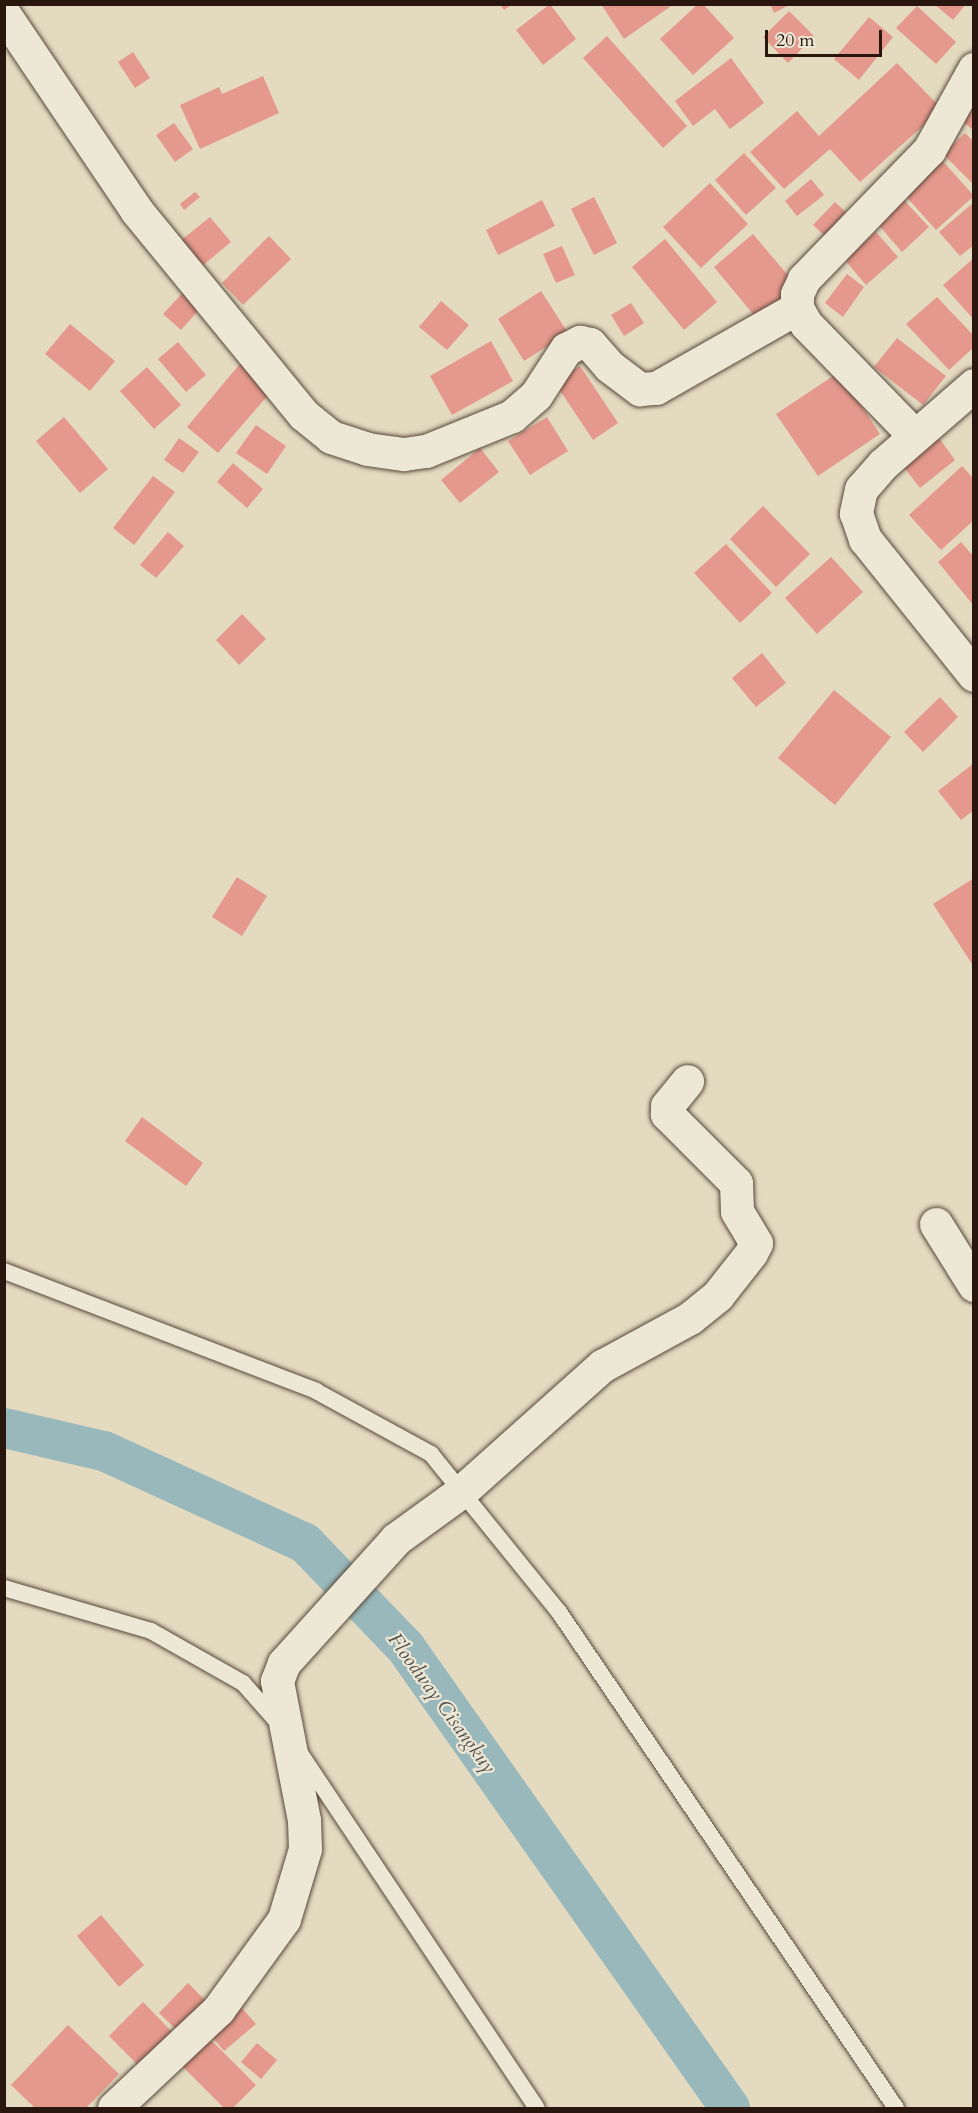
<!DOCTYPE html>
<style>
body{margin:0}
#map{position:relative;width:978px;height:2113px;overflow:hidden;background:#e3dac0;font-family:Cardo,serif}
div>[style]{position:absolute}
.canal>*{height:40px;margin:-20px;padding:0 20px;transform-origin:20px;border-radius:20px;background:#99b8bc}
.building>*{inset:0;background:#e5998c}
.roads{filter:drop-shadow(0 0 2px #58483b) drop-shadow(0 0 2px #58483b)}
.lane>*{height:16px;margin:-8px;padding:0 8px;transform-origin:8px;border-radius:8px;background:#ede7d6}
.street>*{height:33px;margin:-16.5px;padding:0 16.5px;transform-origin:16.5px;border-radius:16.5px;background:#ede7d6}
.secondary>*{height:33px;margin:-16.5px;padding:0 16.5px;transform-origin:16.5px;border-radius:16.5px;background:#ede7d6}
span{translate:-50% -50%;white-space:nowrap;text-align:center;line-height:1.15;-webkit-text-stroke:4.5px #ede7d6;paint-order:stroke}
.water-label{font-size:20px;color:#504f4c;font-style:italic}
.frame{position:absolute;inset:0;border:6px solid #29170f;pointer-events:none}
.scale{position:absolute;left:765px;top:30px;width:117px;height:27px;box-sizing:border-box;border:3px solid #29170f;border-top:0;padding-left:8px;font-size:18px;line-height:21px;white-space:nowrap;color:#29170f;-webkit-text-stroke:4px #ede7d6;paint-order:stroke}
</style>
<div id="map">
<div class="canal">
<div style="left:4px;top:1428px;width:103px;rotate:13deg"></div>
<div style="left:104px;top:1451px;width:221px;rotate:24.6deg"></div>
<div style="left:305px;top:1543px;width:146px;rotate:46.1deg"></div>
<div style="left:406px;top:1648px;width:563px;rotate:54.84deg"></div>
</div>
<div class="building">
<div style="clip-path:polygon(500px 4px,513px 4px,504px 10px)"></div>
<div style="clip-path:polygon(550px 4px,576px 39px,543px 65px,516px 30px)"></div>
<div style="clip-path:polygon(601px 4px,674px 4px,624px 39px)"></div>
<div style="clip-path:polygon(698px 4px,703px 4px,734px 38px,693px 75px,660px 39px)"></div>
<div style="clip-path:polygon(770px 4px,791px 4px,774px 13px)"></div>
<div style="clip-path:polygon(934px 4px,966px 4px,953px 20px)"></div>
<div style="clip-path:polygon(917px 6px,956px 42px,936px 64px,896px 28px)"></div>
<div style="clip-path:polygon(789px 11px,814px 36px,788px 63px,763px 37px)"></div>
<div style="clip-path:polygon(869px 17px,893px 37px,859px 80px,834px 59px)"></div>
<div style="clip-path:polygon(607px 36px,687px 126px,663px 148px,583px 58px)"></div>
<div style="clip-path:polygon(133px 52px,150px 78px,135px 88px,118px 62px)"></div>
<div style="clip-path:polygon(731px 58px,764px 103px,730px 129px,715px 109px,693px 126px,675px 101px)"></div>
<div style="clip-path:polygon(897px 63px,942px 109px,860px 182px,830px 149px,784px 189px,750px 152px,797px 111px,819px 136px)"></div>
<div style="clip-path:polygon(263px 76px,279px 113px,200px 149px,180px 105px,219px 87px,222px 94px)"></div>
<div style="clip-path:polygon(974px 104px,974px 131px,960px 119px)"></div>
<div style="clip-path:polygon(174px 123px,193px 149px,175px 162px,156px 135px)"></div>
<div style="clip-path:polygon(965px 133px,974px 142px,974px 185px,943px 154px)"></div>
<div style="clip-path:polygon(744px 153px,776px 188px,746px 215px,715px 180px)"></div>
<div style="clip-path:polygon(940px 158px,974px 196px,936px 230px,902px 192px)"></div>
<div style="clip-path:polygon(811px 179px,824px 195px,797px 216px,785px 201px)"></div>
<div style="clip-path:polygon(710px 183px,748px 224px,701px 268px,663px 227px)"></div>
<div style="clip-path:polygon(195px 192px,200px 197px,184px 210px,180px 204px)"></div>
<div style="clip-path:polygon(594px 197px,617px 243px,594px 255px,571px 209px)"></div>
<div style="clip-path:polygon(902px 198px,929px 227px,902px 252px,876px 222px)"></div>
<div style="clip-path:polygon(542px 200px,555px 226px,498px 255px,486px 230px)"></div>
<div style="clip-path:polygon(835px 202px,850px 216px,828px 239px,813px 225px)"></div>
<div style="clip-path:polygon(974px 202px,974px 245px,960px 256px,939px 232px)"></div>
<div style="clip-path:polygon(210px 217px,231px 242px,195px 272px,174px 246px)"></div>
<div style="clip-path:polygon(876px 232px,898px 257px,866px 285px,844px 259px)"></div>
<div style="clip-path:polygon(753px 234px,797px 286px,758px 320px,714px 267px)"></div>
<div style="clip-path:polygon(269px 236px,291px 259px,243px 305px,222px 283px)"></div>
<div style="clip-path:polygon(665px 239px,717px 302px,684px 330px,632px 267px)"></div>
<div style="clip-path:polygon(562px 246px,575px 275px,556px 283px,543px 254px)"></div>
<div style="clip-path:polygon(974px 258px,974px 320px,943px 285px)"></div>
<div style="clip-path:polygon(847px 274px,864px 287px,843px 317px,825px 303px)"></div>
<div style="clip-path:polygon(189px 286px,206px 302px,181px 330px,163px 314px)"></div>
<div style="clip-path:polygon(541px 291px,568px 333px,524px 361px,498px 319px)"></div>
<div style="clip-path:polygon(937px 297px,974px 336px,974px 347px,949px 370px,906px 324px)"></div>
<div style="clip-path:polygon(441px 301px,469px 325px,447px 350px,419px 327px)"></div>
<div style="clip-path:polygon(631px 303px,644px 323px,624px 336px,611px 315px)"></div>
<div style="clip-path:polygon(70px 324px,115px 361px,90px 391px,45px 354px)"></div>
<div style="clip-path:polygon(897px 338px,946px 376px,923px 405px,874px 367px)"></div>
<div style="clip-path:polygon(491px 341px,513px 381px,452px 415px,430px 376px)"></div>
<div style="clip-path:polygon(178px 342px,206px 375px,186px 392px,158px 359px)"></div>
<div style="clip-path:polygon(244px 359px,276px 386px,218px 453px,187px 427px)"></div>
<div style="clip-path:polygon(580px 366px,618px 423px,593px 440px,555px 383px)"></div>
<div style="clip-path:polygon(147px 367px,181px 405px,154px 429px,120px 391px)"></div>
<div style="clip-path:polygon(839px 372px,880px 434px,818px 476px,776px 414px)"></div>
<div style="clip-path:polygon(64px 417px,108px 469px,80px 493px,36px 441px)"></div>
<div style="clip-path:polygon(547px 417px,568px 451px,530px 475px,508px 441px)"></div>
<div style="clip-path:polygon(256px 425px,286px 446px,267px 474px,236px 453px)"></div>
<div style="clip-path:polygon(179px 438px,199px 452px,183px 473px,164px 460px)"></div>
<div style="clip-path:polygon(939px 438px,955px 460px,920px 488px,903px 466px)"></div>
<div style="clip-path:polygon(480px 448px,499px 472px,460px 503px,441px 480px)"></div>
<div style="clip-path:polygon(233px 463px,263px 489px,247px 508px,217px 482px)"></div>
<div style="clip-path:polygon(962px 466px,974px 479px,974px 520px,941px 550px,909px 515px)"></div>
<div style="clip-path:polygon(153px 476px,175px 492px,134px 545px,113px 528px)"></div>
<div style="clip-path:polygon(763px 506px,810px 554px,776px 587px,730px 539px)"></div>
<div style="clip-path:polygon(168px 532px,184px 546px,156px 578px,140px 565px)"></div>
<div style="clip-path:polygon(961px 542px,974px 557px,974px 606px,938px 562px)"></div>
<div style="clip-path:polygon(726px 544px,772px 593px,740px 623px,694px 573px)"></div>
<div style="clip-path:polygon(831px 557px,863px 592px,817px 634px,785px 598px)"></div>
<div style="clip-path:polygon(242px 614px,266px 639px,239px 665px,216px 640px)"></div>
<div style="clip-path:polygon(762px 653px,786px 683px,756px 707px,732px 678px)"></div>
<div style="clip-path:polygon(834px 690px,891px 737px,835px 805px,778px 758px)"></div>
<div style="clip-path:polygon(940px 697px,958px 717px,923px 752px,904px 732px)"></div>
<div style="clip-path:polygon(974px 763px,974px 810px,961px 820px,938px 791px)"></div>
<div style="clip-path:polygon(237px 877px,267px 896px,242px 936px,212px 917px)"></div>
<div style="clip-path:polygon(974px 878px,974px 967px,933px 904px)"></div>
<div style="clip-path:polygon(142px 1117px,203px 1163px,186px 1186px,125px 1141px)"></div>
<div style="clip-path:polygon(101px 1915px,144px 1965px,119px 1987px,77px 1936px)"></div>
<div style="clip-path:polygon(188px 1983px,211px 2006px,182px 2035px,159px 2013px)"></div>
<div style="clip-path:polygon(235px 2000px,256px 2024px,224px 2051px,203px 2026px)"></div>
<div style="clip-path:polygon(143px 2002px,177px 2037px,144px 2071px,109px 2036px)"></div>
<div style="clip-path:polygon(68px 2025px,119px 2074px,86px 2108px,35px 2108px,11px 2085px)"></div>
<div style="clip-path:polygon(209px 2038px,256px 2085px,233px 2108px,224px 2108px,181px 2065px)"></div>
<div style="clip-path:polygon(257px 2043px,277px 2060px,261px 2079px,241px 2062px)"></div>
</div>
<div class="roads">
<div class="lane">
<div style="left:4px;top:1271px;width:334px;rotate:21deg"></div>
<div style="left:316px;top:1391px;width:131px;rotate:28.7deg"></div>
<div style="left:431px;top:1454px;width:203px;rotate:51deg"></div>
<div style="left:559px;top:1612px;width:600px;rotate:55.81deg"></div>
<div style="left:4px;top:1588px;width:153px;rotate:16.3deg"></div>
<div style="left:151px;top:1631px;width:106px;rotate:29.5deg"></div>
<div style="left:243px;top:1683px;width:56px;rotate:48.6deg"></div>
<div style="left:298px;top:1750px;width:430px;rotate:56.3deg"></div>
</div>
<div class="street">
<div style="left:4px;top:14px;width:236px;rotate:56deg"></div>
<div style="left:136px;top:210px;width:265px;rotate:50.7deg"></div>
<div style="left:304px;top:415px;width:35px;rotate:39deg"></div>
<div style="left:331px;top:437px;width:38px;rotate:18deg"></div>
<div style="left:367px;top:449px;width:37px;rotate:8deg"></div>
<div style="left:404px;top:454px;width:22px;rotate:-8deg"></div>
<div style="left:426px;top:451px;width:93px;rotate:-22.1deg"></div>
<div style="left:512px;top:416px;width:32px;rotate:-41deg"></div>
<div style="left:536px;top:395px;width:55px;rotate:-56.9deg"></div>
<div style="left:566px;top:349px;width:16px;rotate:-27deg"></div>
<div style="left:580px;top:342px;width:10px;rotate:11deg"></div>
<div style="left:590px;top:344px;width:29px;rotate:49deg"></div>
<div style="left:609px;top:366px;width:39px;rotate:37deg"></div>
<div style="left:640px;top:389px;width:16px;rotate:-4deg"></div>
<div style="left:656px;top:388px;width:162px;rotate:-29.6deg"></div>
<div style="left:915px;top:436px;width:156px;rotate:-134.2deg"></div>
<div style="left:806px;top:324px;width:18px;rotate:-119deg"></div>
<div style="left:797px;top:308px;width:14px;rotate:-90deg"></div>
<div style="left:797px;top:294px;width:17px;rotate:-65deg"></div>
<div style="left:804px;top:279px;width:180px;rotate:-45.9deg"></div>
<div style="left:929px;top:150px;width:93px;rotate:-60.9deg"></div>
<div style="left:936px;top:1224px;width:72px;rotate:58.1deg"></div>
<div style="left:114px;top:2108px;width:143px;rotate:-43.3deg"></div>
<div style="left:218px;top:2010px;width:112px;rotate:-54deg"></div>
<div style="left:284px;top:1919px;width:73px;rotate:-73.3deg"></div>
<div style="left:305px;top:1849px;width:29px;rotate:-92deg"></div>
<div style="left:304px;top:1820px;width:142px;rotate:-101deg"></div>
<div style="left:277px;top:1681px;width:19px;rotate:-69deg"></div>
<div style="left:284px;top:1663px;width:167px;rotate:-47.9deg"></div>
<div style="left:396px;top:1539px;width:82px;rotate:-36deg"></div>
<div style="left:462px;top:1491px;width:188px;rotate:-41.8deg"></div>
<div style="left:602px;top:1366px;width:100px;rotate:-28.6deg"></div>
<div style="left:690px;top:1318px;width:36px;rotate:-39deg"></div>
<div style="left:718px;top:1295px;width:53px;rotate:-51.8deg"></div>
<div style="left:751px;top:1253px;width:11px;rotate:-63deg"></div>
<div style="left:756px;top:1243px;width:37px;rotate:-121deg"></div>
<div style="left:737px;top:1211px;width:28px;rotate:-92deg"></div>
<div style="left:736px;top:1183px;width:98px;rotate:-135deg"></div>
<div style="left:667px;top:1114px;width:8px;rotate:-90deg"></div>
<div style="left:667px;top:1106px;width:32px;rotate:-51deg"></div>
</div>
<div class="secondary">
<div style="left:974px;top:385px;width:121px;rotate:139deg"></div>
<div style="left:883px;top:464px;width:33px;rotate:131deg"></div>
<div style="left:861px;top:489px;width:25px;rotate:102deg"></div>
<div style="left:856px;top:513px;width:28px;rotate:71deg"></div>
<div style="left:865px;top:539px;width:174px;rotate:51.3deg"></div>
</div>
</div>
<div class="water-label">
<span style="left:442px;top:1703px;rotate:54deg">Floodway Cisangkuy</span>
</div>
<div class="frame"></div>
<div class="scale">20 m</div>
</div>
